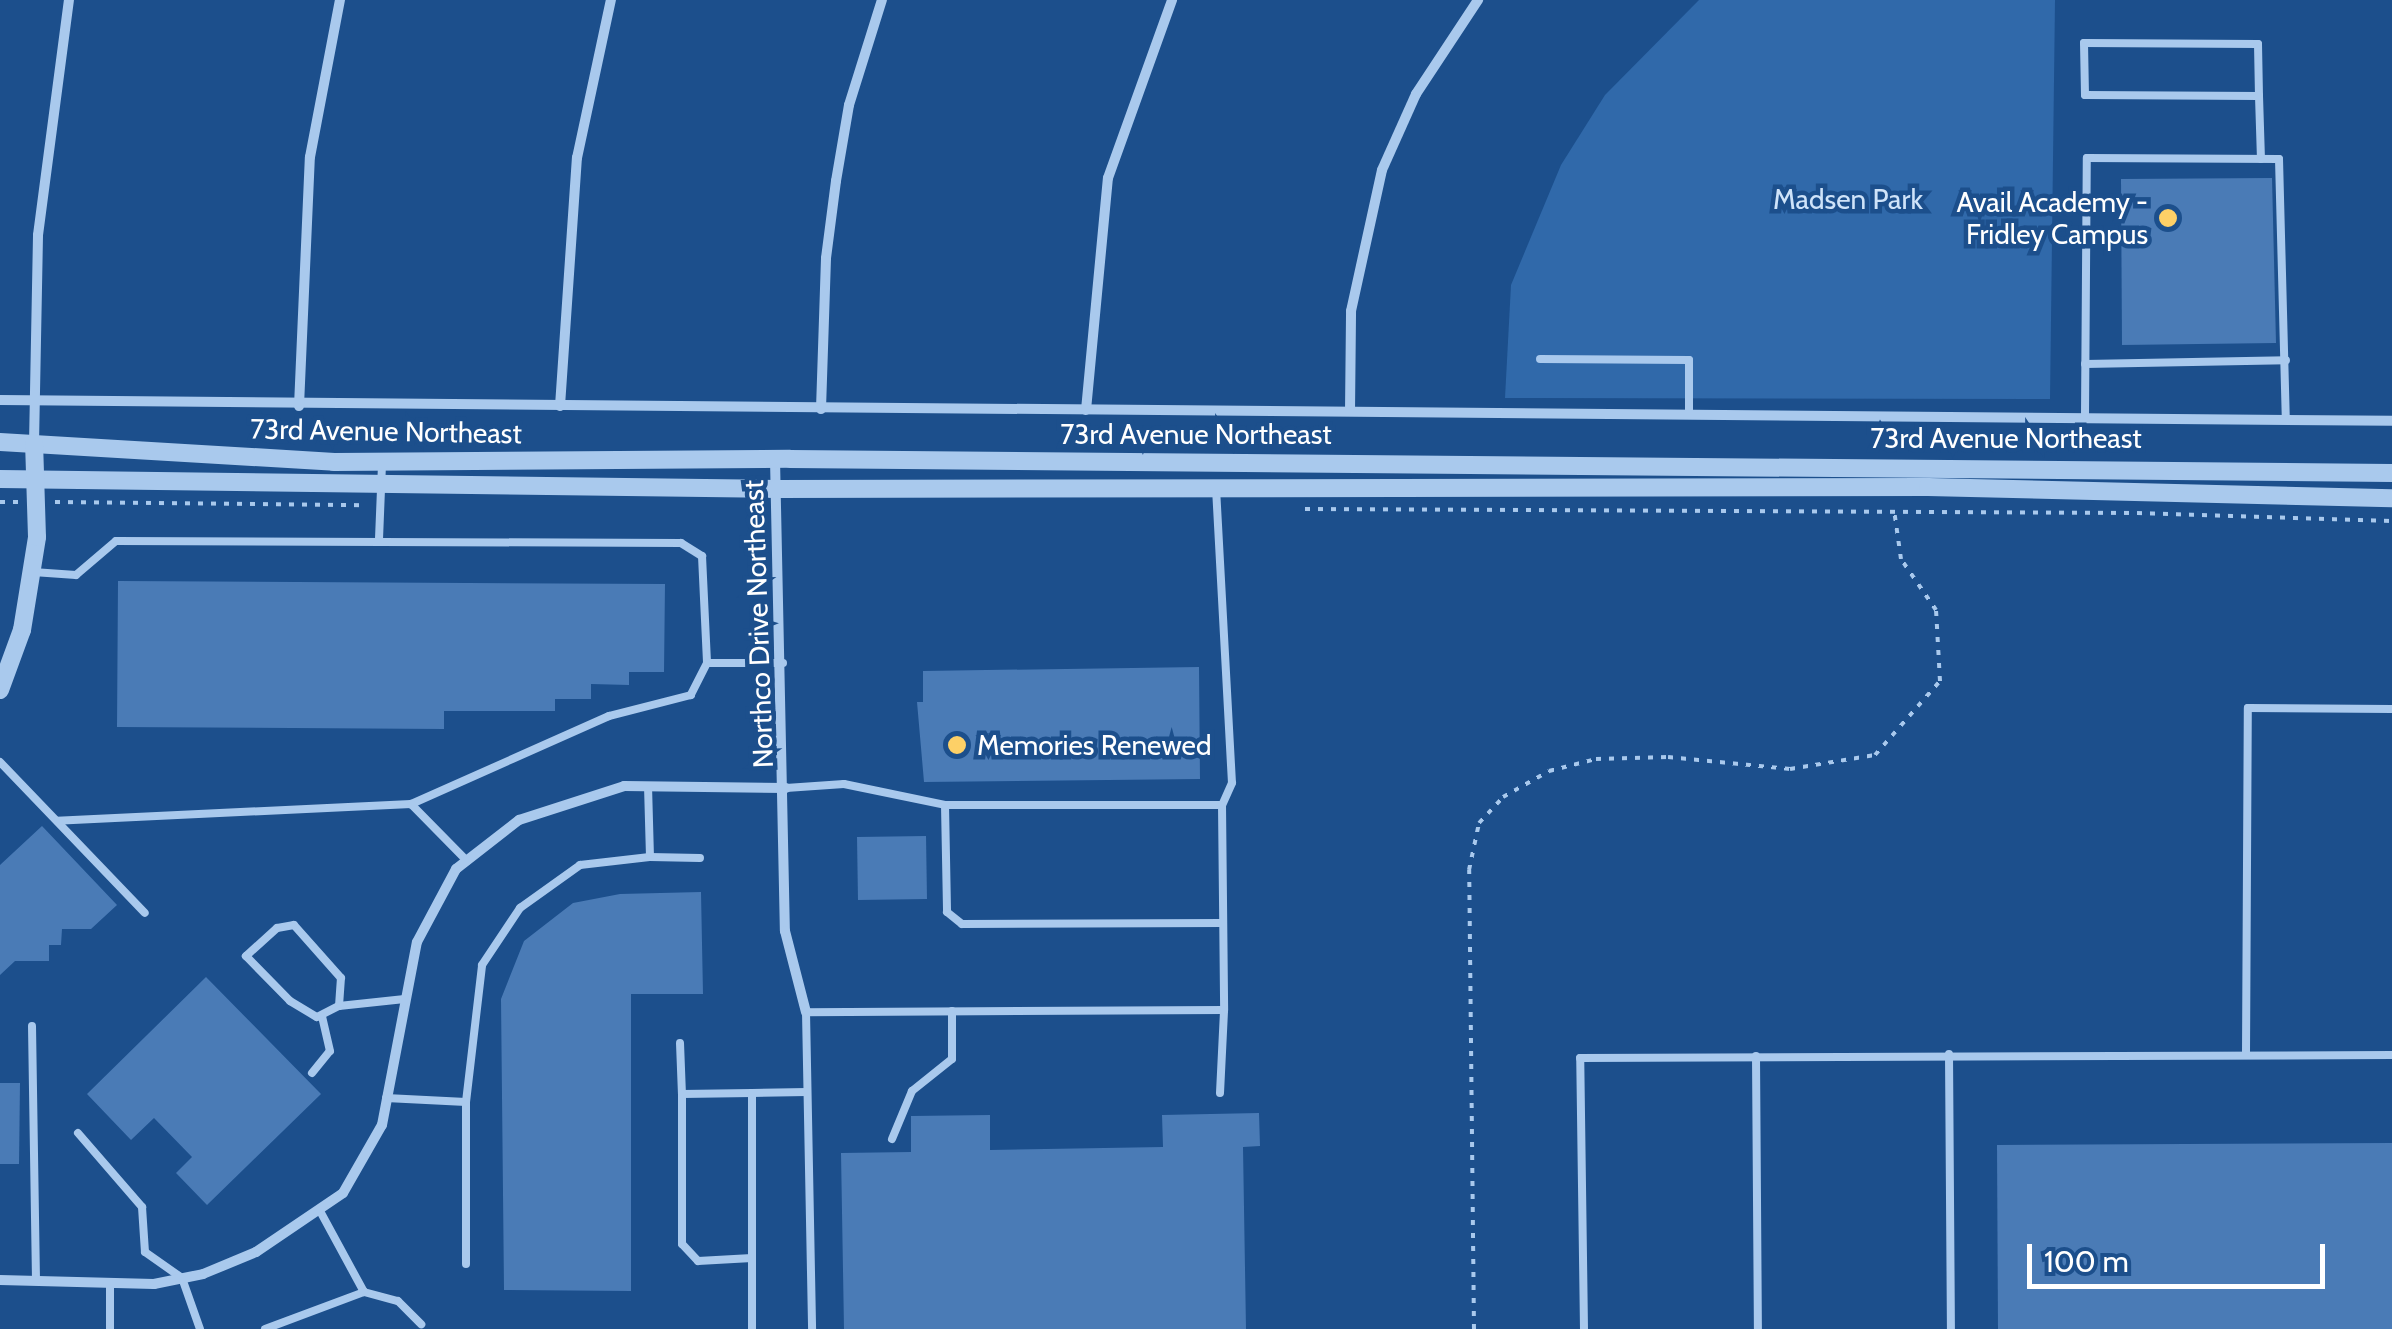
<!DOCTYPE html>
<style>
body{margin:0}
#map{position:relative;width:2392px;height:1329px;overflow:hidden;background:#1c4f8c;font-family:Cabin,sans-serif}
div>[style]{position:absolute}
.green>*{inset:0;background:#3069aa}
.building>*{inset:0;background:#4a7bb6}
.path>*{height:4px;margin-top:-2px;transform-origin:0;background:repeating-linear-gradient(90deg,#a9c9ed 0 5px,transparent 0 13px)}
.service>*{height:8px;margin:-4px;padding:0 4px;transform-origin:4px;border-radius:4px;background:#a9c9ed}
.minor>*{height:10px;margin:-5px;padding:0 5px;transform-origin:5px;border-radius:5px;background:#a9c9ed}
.tertiary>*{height:18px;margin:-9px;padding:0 9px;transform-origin:9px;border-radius:9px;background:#a9c9ed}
.dots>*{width:28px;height:28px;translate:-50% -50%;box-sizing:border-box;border:5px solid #1c4f8c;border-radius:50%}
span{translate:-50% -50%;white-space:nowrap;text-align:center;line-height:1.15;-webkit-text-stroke:9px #1c4f8c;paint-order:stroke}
.park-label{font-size:28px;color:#cfe3f9}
.poi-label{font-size:28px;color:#fff}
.right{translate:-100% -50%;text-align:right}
.left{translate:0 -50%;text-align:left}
.street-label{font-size:28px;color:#fff}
.scale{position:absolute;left:2027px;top:1244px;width:298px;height:45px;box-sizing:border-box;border:5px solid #fff;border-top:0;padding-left:12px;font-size:30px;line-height:35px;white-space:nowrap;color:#fff;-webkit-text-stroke:8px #1c4f8c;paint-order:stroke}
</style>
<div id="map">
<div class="green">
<div style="clip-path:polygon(1699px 0,2055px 0,2050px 399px,1505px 398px,1511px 285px,1561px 165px,1605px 95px)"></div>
</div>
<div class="building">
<div style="clip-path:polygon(2272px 178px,2276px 343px,2122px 345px,2121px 179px)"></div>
<div style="clip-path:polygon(118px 581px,665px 584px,664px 672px,629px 672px,629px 685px,591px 684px,591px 699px,555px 699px,555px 711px,444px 711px,444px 729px,117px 727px)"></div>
<div style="clip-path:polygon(1199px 667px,1200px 779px,924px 782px,917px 702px,923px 702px,923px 671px)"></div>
<div style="clip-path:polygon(42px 826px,117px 905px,91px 929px,62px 929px,61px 945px,49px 945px,49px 961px,15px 961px,0 975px,0 865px)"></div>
<div style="clip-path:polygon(926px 836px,927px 899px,858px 900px,857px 837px)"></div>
<div style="clip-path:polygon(701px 892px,703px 994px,631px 994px,631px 1291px,504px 1290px,501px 999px,524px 941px,573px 903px,620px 894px)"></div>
<div style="clip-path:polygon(206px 977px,321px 1094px,207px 1205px,176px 1173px,192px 1157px,154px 1118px,131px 1140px,87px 1094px)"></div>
<div style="clip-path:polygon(0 1083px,20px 1083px,19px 1164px,0 1164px)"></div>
<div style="clip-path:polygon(1259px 1113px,1260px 1146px,1243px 1147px,1246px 1329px,844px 1329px,841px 1153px,911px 1152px,911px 1116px,990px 1115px,990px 1150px,1163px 1147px,1162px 1115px)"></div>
<div style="clip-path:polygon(2392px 1143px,2392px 1329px,1998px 1329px,1997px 1145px)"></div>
</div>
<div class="path">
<div style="left:0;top:502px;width:20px"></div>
<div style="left:55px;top:502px;width:310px;rotate:0.6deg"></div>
<div style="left:1305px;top:509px;width:832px;rotate:0.28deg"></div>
<div style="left:2137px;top:513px;width:255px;rotate:1.8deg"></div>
<div style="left:1474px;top:1329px;width:459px;rotate:-90.6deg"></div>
<div style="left:1469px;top:870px;width:48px;rotate:-78deg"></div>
<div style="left:1479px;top:823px;width:35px;rotate:-47deg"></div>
<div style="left:1503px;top:797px;width:53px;rotate:-29.5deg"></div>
<div style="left:1549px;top:771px;width:49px;rotate:-14.3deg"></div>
<div style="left:1596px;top:759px;width:72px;rotate:-1.6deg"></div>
<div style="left:1668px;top:757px;width:123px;rotate:5.6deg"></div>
<div style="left:1790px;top:769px;width:86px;rotate:-9.4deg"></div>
<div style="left:1875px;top:755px;width:98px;rotate:-48.7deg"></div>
<div style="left:1940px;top:681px;width:71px;rotate:-93.2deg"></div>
<div style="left:1936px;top:610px;width:62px;rotate:-124.5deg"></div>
<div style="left:1901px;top:559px;width:49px;rotate:-98.1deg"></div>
</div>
<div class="service">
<div style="left:2259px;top:96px;width:174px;rotate:-179.7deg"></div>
<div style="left:2085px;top:95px;width:52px;rotate:-91.1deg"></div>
<div style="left:2084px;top:43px;width:174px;rotate:0.3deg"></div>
<div style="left:2258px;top:44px;width:52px;rotate:88.9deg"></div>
<div style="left:2259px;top:96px;width:63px;rotate:88.2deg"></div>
<div style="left:1540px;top:359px;width:149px;rotate:0.4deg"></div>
<div style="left:1689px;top:360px;width:53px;rotate:90deg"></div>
<div style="left:2085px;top:364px;width:201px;rotate:-1.1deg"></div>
<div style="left:2085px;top:415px;width:257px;rotate:-89.6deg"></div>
<div style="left:2087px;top:158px;width:192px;rotate:0.3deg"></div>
<div style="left:2279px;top:159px;width:259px;rotate:88.5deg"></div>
<div style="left:1216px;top:488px;width:295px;rotate:86.9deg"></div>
<div style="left:1232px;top:783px;width:24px;rotate:114deg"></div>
<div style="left:379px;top:539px;width:75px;rotate:-87.7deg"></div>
<div style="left:33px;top:572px;width:43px;rotate:4deg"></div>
<div style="left:76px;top:575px;width:52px;rotate:-40.4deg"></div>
<div style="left:116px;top:541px;width:565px;rotate:0.2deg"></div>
<div style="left:681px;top:543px;width:25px;rotate:32deg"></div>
<div style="left:702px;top:556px;width:107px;rotate:87.3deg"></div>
<div style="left:707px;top:663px;width:36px;rotate:117deg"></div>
<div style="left:691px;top:695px;width:85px;rotate:165.6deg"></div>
<div style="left:609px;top:716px;width:217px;rotate:156deg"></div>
<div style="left:411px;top:804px;width:354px;rotate:177.3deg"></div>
<div style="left:707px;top:663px;width:76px"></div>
<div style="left:0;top:762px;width:209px;rotate:46.2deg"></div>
<div style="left:786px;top:788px;width:58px;rotate:-3.9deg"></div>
<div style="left:844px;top:784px;width:103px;rotate:11.7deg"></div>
<div style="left:945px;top:805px;width:277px"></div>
<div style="left:1222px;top:805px;width:205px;rotate:89.4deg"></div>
<div style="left:1224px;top:1010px;width:418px;rotate:179.7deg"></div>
<div style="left:806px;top:1012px;width:317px;rotate:88.9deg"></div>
<div style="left:411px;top:804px;width:80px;rotate:45.5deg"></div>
<div style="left:945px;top:805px;width:107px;rotate:88.9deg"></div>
<div style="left:947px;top:912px;width:19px;rotate:39deg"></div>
<div style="left:962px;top:924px;width:261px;rotate:-0.2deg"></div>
<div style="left:650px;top:857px;width:50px;rotate:1.1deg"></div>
<div style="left:339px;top:1006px;width:28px;rotate:-86deg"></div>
<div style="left:341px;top:978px;width:71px;rotate:-131.6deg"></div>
<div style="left:294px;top:925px;width:17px;rotate:170deg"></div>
<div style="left:277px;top:928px;width:42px;rotate:137.9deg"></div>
<div style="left:246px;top:956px;width:63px;rotate:45.6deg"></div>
<div style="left:290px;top:1001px;width:31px;rotate:31deg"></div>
<div style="left:317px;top:1017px;width:25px;rotate:-27deg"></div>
<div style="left:339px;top:1006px;width:66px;rotate:-6.1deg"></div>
<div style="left:32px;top:1026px;width:254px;rotate:89.1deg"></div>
<div style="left:680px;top:1043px;width:51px;rotate:87.8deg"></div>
<div style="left:1949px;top:1054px;width:275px;rotate:89.6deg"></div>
<div style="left:2246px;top:1055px;width:347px;rotate:-89.7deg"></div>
<div style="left:2248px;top:708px;width:144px;rotate:0.4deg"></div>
<div style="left:1756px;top:1056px;width:273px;rotate:89.6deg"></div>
<div style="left:312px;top:1073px;width:28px;rotate:-51deg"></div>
<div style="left:330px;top:1051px;width:36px;rotate:-103deg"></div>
<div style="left:1220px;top:1093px;width:83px;rotate:-87.2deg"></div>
<div style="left:386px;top:1098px;width:80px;rotate:2.9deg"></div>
<div style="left:466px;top:1102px;width:138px;rotate:-83.3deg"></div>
<div style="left:482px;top:965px;width:69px;rotate:-56.3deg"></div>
<div style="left:520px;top:908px;width:74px;rotate:-35.6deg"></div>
<div style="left:580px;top:865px;width:70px;rotate:-6.5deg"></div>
<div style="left:650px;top:857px;width:71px;rotate:-91.6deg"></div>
<div style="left:466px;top:1102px;width:162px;rotate:90deg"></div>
<div style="left:78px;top:1133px;width:98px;rotate:49.1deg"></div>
<div style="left:142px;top:1207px;width:45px;rotate:86.2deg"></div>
<div style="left:145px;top:1252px;width:45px;rotate:35.1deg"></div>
<div style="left:182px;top:1278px;width:54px;rotate:70.6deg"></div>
<div style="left:892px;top:1139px;width:52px;rotate:-67.4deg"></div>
<div style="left:912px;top:1091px;width:51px;rotate:-38.7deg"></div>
<div style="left:952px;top:1059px;width:48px;rotate:-90deg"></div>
<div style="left:752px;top:1258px;width:54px;rotate:176.8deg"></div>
<div style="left:698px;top:1261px;width:23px;rotate:-133deg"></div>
<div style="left:682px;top:1244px;width:150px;rotate:-90deg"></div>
<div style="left:682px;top:1094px;width:70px;rotate:-0.8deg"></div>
<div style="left:110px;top:1282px;width:47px;rotate:90deg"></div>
<div style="left:364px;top:1292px;width:35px;rotate:15deg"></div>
<div style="left:398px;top:1301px;width:33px;rotate:45deg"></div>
<div style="left:265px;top:1329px;width:106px;rotate:-20.5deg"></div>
<div style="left:364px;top:1292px;width:94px;rotate:-118.5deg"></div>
<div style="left:752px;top:1329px;width:236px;rotate:-90deg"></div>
<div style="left:752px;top:1093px;width:55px;rotate:-1deg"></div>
<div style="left:1584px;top:1329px;width:271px;rotate:-90.8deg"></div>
<div style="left:1580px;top:1058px;width:812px;rotate:-0.21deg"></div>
</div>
<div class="minor">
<div style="left:0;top:400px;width:2392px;rotate:0.5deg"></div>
<div style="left:299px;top:406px;width:249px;rotate:-87.5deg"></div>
<div style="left:310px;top:157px;width:160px;rotate:-79.2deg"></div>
<div style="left:560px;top:406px;width:249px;rotate:-86.1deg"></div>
<div style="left:577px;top:158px;width:162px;rotate:-77.9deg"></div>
<div style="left:821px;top:409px;width:151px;rotate:-88.1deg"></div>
<div style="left:826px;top:258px;width:78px;rotate:-82.6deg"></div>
<div style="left:836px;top:181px;width:77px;rotate:-80.3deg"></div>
<div style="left:849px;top:105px;width:110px;rotate:-72.6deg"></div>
<div style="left:1086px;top:410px;width:233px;rotate:-84.6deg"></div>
<div style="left:1108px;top:178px;width:189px;rotate:-70.2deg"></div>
<div style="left:1350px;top:411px;width:100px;rotate:-89.4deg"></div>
<div style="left:1351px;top:311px;width:144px;rotate:-77.6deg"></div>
<div style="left:1382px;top:170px;width:83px;rotate:-65.9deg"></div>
<div style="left:1416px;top:94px;width:113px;rotate:-56.6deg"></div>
<div style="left:34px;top:444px;width:209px;rotate:-88.9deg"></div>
<div style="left:38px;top:235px;width:237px;rotate:-82.5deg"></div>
<div style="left:775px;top:459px;width:472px;rotate:88.8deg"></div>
<div style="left:785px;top:931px;width:84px;rotate:75.5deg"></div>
<div style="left:0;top:1280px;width:154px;rotate:1.5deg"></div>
<div style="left:154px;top:1284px;width:50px;rotate:-11.5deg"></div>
<div style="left:203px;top:1274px;width:57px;rotate:-22.5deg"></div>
<div style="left:256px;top:1252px;width:105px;rotate:-34.1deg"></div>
<div style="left:343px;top:1193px;width:78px;rotate:-60.2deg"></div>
<div style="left:382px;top:1125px;width:186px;rotate:-79.2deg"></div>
<div style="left:417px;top:942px;width:83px;rotate:-61.9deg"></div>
<div style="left:456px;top:869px;width:80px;rotate:-37.9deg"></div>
<div style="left:519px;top:820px;width:110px;rotate:-17.9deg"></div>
<div style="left:624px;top:786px;width:162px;rotate:0.7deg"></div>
</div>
<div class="tertiary">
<div style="left:0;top:442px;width:335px;rotate:3.4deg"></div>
<div style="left:334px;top:462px;width:456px;rotate:-0.4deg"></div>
<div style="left:790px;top:459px;width:1602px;rotate:0.5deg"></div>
<div style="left:0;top:479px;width:776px;rotate:0.74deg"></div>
<div style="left:776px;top:489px;width:1152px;rotate:-0.1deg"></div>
<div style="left:1928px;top:487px;width:464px;rotate:1.4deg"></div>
<div style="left:0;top:690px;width:64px;rotate:-69.9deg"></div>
<div style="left:22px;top:630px;width:94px;rotate:-80.8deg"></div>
<div style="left:37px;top:537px;width:93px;rotate:-91.8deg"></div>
</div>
<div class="dots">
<div style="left:2168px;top:218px;background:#fdd067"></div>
<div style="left:957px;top:745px;background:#fdd067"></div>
</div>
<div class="park-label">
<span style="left:1848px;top:199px">Madsen Park</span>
</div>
<div class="poi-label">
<span class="right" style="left:2148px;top:218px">Avail Academy -<br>Fridley Campus</span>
<span class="left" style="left:977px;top:745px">Memories Renewed</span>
</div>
<div class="street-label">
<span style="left:386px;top:431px;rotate:1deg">73rd Avenue Northeast</span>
<span style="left:1196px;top:434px">73rd Avenue Northeast</span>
<span style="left:2006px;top:438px">73rd Avenue Northeast</span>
<span style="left:758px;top:624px;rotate:-92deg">Northco Drive Northeast</span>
</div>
<div class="scale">100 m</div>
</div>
